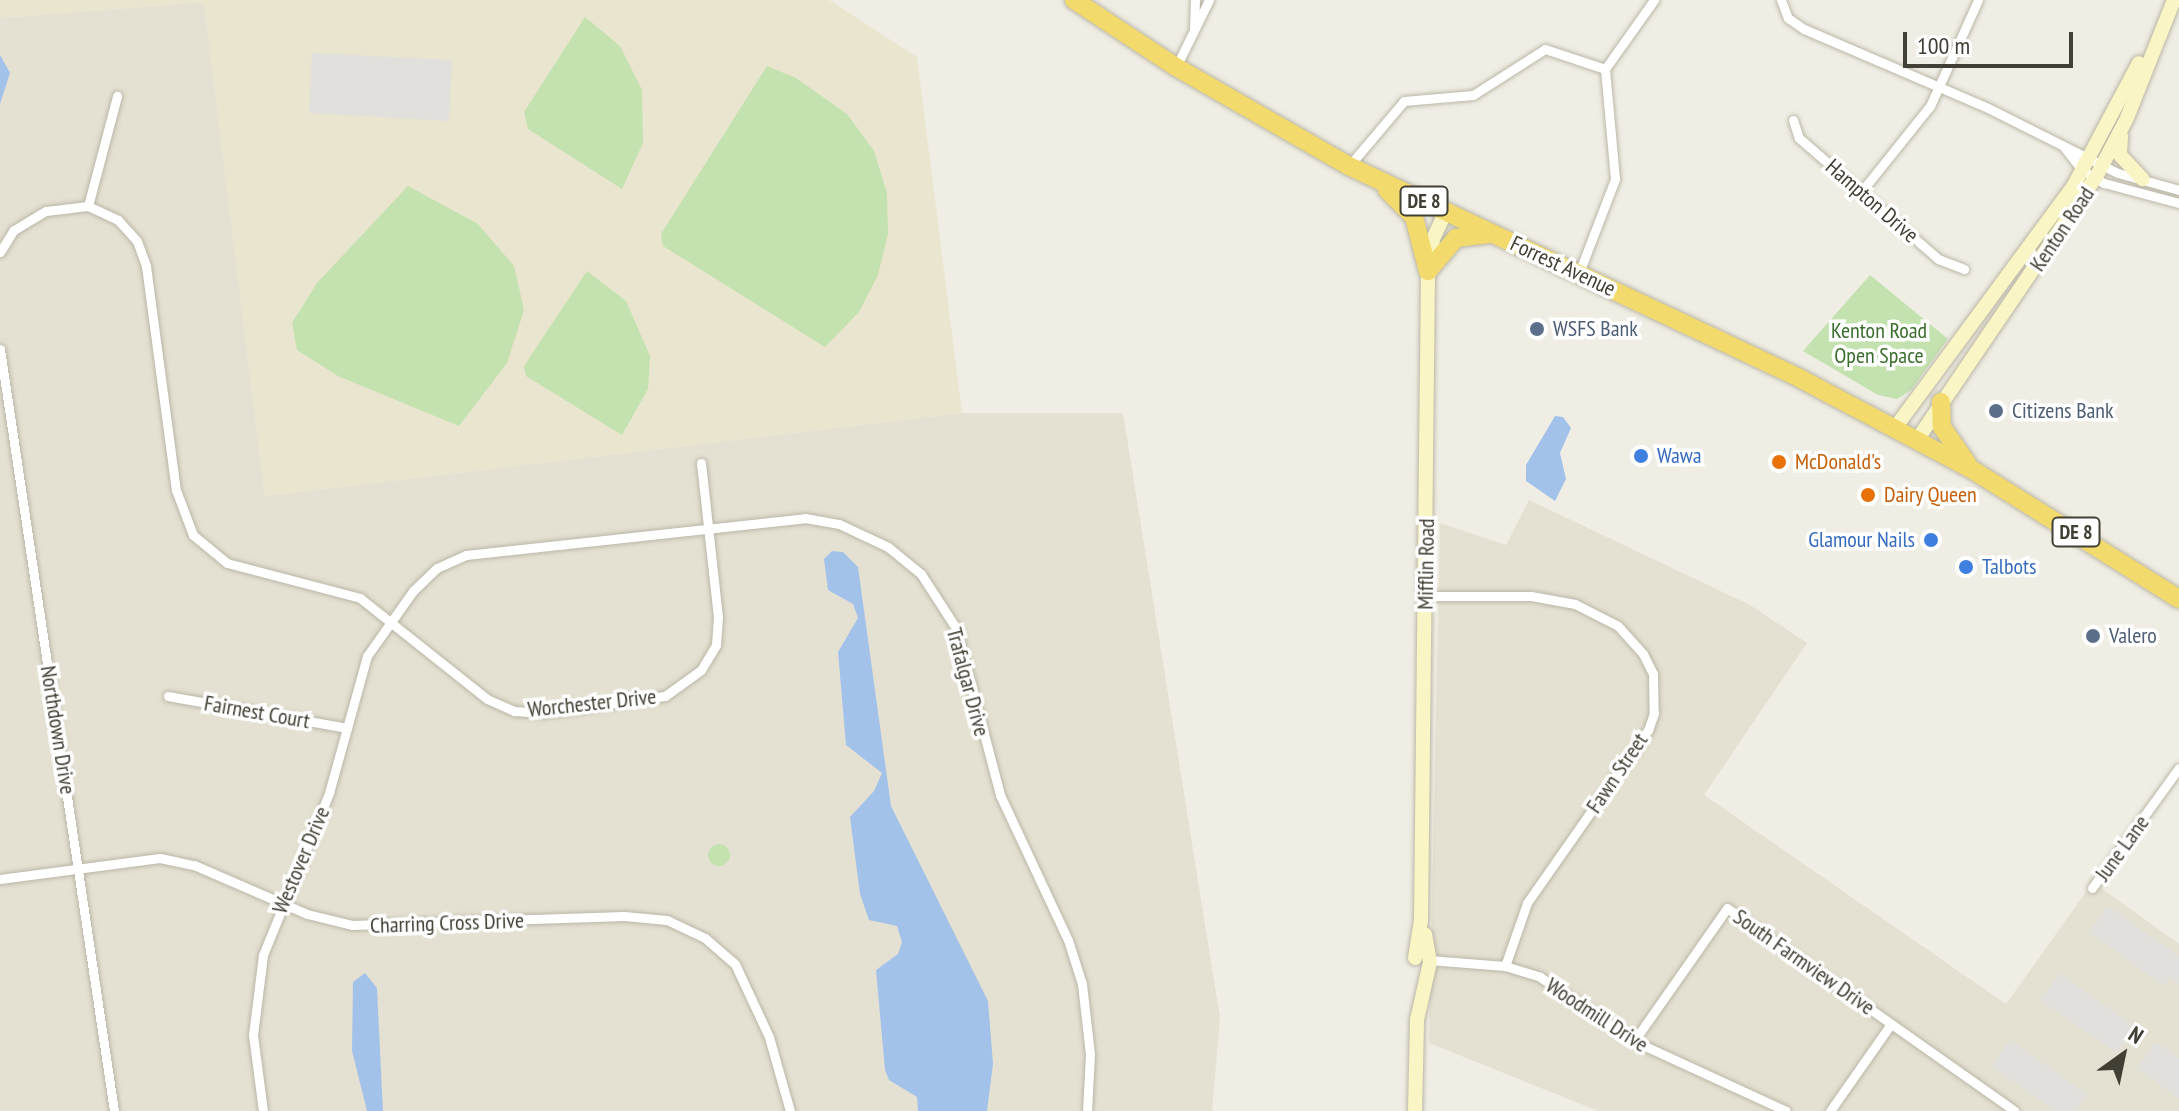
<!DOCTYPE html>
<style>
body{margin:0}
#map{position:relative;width:2179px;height:1111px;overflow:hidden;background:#f0eee4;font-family:"PT Sans Narrow",sans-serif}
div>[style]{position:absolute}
.residential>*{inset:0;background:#e4e1d2}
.education>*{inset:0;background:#e9e5ce}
.green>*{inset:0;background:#c3e2af}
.round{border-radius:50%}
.parking>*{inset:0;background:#e1e0dc}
.water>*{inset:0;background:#a3c2ea}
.roads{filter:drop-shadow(0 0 2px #bbb7a7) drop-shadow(0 0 2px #bbb7a7)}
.street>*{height:9px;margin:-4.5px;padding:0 4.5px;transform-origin:4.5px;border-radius:4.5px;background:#fff}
.secondary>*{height:14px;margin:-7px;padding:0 7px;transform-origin:7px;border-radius:7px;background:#faf5c4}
.highway>*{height:18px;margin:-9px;padding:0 9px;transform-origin:9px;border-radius:9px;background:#f2da6c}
.dots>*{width:22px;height:22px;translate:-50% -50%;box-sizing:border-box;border:4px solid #fff;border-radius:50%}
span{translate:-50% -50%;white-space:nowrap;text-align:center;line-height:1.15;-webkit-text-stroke:7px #fff;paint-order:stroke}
.shield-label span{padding:2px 6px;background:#fff;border:2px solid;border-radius:6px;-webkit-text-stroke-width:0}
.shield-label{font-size:20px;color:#423f34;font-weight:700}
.street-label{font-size:22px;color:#423f34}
.service-label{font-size:22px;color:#4e5e75}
.left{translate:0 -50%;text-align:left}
.park-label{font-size:22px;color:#3b6e2d}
.shop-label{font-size:22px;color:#366cbe}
.right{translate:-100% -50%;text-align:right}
.food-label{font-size:22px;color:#c56008}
.north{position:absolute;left:2083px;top:1015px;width:80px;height:80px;-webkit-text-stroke:6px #fff;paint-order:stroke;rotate:33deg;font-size:22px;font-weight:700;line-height:32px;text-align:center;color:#423f34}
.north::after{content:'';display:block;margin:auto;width:28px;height:36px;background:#423f34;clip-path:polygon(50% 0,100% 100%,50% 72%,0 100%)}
.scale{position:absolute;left:1903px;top:32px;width:170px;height:36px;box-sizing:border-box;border:4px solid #423f34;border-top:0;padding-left:10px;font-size:24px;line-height:28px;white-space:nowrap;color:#423f34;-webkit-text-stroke:6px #fff;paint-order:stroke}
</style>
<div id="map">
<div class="residential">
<div style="clip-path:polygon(204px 2px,265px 496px,962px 413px,1123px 413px,1220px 1018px,1212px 1111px,0 1111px,0 18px)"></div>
<div style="clip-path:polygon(1529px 500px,1750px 605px,1807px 643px,1704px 795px,2006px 1004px,2093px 882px,2179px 944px,2179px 1111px,1598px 1111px,1429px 1043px,1440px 523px,1506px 545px)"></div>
</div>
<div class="education">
<div style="clip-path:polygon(0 0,829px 0,917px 57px,962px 413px,265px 496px,204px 2px,0 18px)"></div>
</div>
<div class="green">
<div style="clip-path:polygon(585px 17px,620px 46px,642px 90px,643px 143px,622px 189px,528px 129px,524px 112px)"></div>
<div style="clip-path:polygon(767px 66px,796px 78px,847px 114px,874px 151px,887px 193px,888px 234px,878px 275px,859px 312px,825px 347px,663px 246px,661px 234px)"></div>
<div style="clip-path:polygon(408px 186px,478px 224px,514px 266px,524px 310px,507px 363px,459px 426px,338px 376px,297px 350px,292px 323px,317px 283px)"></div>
<div style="clip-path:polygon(587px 271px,626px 301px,650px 356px,648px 389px,622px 435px,526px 376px,524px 366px)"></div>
<div style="clip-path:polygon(1870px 275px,1948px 339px,1911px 390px,1897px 399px,1878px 395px,1803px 351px)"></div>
<div class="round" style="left:708px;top:844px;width:22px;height:22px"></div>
</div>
<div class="parking">
<div style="clip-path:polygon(312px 53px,452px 60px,449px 121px,309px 113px)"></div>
<div style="clip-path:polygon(2108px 906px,2179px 956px,2179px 984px,2170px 977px,2164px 986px,2089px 932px)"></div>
<div style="clip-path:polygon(2059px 973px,2135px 1027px,2116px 1053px,2040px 1000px)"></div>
<div style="clip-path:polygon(2010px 1040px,2087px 1094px,2075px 1111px,2055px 1111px,1992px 1066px)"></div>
<div style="clip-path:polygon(2156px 1042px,2179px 1058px,2179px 1099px,2137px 1068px)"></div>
</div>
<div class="water">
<div style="clip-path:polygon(0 55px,10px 73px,0 104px)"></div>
<div style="clip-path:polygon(1555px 416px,1563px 417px,1571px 428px,1560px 453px,1566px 479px,1555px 501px,1526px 481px,1526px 465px)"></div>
<div style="clip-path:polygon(832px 551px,843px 552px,858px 567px,891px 806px,988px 1001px,993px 1064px,987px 1111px,918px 1111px,917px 1097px,889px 1080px,885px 1070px,876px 970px,898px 954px,902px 942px,897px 926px,869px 920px,860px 894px,850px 817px,874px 791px,882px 773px,846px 745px,838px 652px,858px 618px,853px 604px,828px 590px,824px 559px)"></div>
<div style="clip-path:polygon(365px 973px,377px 988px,383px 1111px,367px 1111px,352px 1051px,353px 982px)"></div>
</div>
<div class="roads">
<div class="street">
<div style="left:1781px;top:0;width:19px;rotate:69deg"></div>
<div style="left:1788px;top:18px;width:19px;rotate:35deg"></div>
<div style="left:1804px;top:29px;width:200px;rotate:23.2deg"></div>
<div style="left:1988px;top:108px;width:145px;rotate:26.6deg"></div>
<div style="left:2118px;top:173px;width:63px;rotate:15.6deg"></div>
<div style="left:1194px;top:28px;width:28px;rotate:-88deg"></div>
<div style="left:1176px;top:67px;width:75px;rotate:-63.8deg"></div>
<div style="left:1793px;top:120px;width:19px;rotate:72deg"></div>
<div style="left:1799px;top:138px;width:184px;rotate:41deg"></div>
<div style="left:1938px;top:259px;width:28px;rotate:21deg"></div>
<div style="left:2064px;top:147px;width:29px;rotate:52deg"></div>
<div style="left:2082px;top:170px;width:26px;rotate:31deg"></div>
<div style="left:2104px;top:183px;width:78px;rotate:14.9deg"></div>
<div style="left:1349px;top:166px;width:85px;rotate:-49.8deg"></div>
<div style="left:1404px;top:101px;width:69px;rotate:-5deg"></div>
<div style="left:1473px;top:95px;width:85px;rotate:-32.6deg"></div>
<div style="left:1545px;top:49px;width:63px;rotate:18.4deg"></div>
<div style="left:1861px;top:192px;width:110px;rotate:-51.3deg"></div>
<div style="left:1930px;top:106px;width:116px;rotate:-65.6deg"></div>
<div style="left:88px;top:206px;width:114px;rotate:-75.2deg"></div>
<div style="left:0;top:252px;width:26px;rotate:-58deg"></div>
<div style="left:14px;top:230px;width:37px;rotate:-31deg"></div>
<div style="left:46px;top:211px;width:42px;rotate:-6.8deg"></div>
<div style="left:88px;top:206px;width:33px;rotate:25deg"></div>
<div style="left:118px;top:220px;width:28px;rotate:48deg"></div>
<div style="left:137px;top:241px;width:27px;rotate:70deg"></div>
<div style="left:146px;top:266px;width:226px;rotate:82.4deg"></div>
<div style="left:176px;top:490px;width:48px;rotate:69.3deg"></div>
<div style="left:193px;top:535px;width:44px;rotate:39.5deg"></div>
<div style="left:227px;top:563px;width:138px;rotate:14.7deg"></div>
<div style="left:360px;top:598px;width:162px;rotate:38.5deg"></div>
<div style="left:487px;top:699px;width:30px;rotate:24deg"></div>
<div style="left:514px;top:711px;width:30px;rotate:4deg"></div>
<div style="left:544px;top:713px;width:122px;rotate:-8deg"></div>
<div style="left:665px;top:696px;width:44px;rotate:-35.8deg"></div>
<div style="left:701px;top:670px;width:29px;rotate:-59deg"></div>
<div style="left:716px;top:645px;width:28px;rotate:-86deg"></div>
<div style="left:718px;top:617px;width:155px;rotate:-96.3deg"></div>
<div style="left:1579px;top:273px;width:101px;rotate:-69deg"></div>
<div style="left:1615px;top:179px;width:110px;rotate:-95.2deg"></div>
<div style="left:1605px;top:69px;width:85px;rotate:-54.6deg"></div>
<div style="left:0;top:349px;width:770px;rotate:81.49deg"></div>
<div style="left:1425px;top:596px;width:106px"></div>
<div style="left:1531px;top:596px;width:45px;rotate:10.3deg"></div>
<div style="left:1575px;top:604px;width:48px;rotate:27.1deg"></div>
<div style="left:1618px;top:626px;width:38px;rotate:48deg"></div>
<div style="left:1643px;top:654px;width:22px;rotate:63deg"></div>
<div style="left:1653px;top:674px;width:39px;rotate:89deg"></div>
<div style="left:1654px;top:713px;width:18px;rotate:109deg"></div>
<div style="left:1648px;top:730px;width:211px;rotate:125deg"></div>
<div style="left:1527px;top:903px;width:67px;rotate:109.2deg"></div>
<div style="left:168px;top:696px;width:182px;rotate:10.1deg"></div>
<div style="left:0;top:879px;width:161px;rotate:-7.5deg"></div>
<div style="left:160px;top:858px;width:35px;rotate:12deg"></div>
<div style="left:194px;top:865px;width:123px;rotate:23.4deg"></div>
<div style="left:307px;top:914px;width:46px;rotate:13.7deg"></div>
<div style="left:352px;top:925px;width:272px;rotate:-1.9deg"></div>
<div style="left:624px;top:916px;width:43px;rotate:5.3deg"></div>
<div style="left:667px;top:920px;width:42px;rotate:25.3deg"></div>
<div style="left:705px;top:938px;width:40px;rotate:41deg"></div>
<div style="left:735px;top:964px;width:81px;rotate:65deg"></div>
<div style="left:769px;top:1037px;width:77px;rotate:74.2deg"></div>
<div style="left:2092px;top:888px;width:148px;rotate:-54.1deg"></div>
<div style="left:1429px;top:960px;width:76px;rotate:4.5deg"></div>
<div style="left:1505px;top:966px;width:37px;rotate:17deg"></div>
<div style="left:1540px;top:977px;width:114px;rotate:34.2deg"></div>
<div style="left:1634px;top:1041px;width:167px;rotate:24.7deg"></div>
<div style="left:1634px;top:1041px;width:162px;rotate:-55deg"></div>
<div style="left:1727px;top:908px;width:352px;rotate:35.2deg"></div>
<div style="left:263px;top:1111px;width:77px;rotate:-97.5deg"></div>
<div style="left:253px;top:1035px;width:81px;rotate:-82.9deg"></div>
<div style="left:263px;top:955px;width:175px;rotate:-67.8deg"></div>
<div style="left:329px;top:793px;width:142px;rotate:-74.5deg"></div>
<div style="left:367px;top:656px;width:80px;rotate:-54.7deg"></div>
<div style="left:413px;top:591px;width:33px;rotate:-44deg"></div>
<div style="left:437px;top:568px;width:32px;rotate:-24deg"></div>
<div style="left:466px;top:555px;width:341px;rotate:-6.2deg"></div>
<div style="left:805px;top:518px;width:35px;rotate:10deg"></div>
<div style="left:839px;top:524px;width:54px;rotate:25.1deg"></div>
<div style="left:888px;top:547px;width:43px;rotate:39.3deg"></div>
<div style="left:921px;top:574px;width:64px;rotate:57.1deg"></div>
<div style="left:956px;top:628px;width:173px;rotate:75.2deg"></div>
<div style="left:1000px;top:795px;width:160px;rotate:64.9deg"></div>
<div style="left:1068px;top:940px;width:46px;rotate:72.3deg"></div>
<div style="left:1082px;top:984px;width:70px;rotate:83.5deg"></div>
<div style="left:1090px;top:1054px;width:57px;rotate:93deg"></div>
<div style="left:1830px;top:1111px;width:106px;rotate:-55deg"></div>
</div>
<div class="secondary">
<div style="left:2121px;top:136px;width:19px;rotate:93deg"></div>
<div style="left:2120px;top:155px;width:33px;rotate:47deg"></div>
<div style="left:1895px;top:428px;width:302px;rotate:-53.6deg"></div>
<div style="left:2074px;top:185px;width:138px;rotate:-62deg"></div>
<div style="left:1917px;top:440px;width:318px;rotate:-55.8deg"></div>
<div style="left:2096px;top:177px;width:67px;rotate:-62.3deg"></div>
<div style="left:2127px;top:118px;width:127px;rotate:-68.3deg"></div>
<div style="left:1415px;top:958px;width:38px;rotate:-81deg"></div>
<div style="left:1421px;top:920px;width:649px;rotate:-89.38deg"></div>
<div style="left:1428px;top:271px;width:32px;rotate:-81deg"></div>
<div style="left:1433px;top:239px;width:31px;rotate:-65deg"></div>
<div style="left:1415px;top:1111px;width:91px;rotate:-88.7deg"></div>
<div style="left:1417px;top:1020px;width:59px;rotate:-77.4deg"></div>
<div style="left:1430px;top:962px;width:28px;rotate:-100deg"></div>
</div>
<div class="highway">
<div style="left:1074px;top:0;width:122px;rotate:33.3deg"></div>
<div style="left:1176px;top:67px;width:199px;rotate:29.8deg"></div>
<div style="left:1349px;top:166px;width:500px;rotate:25.2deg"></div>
<div style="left:1801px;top:379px;width:192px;rotate:27.9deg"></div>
<div style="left:1971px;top:469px;width:245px;rotate:32deg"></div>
<div style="left:1387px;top:190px;width:38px;rotate:45deg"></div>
<div style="left:1414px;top:217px;width:56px;rotate:75.5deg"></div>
<div style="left:1428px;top:271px;width:43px;rotate:-49.7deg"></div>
<div style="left:1456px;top:238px;width:33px;rotate:-7deg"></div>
<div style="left:1941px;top:402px;width:25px;rotate:88deg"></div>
<div style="left:1942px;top:427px;width:44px;rotate:55.2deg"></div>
</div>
</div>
<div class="dots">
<div style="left:1537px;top:329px;background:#5c6f8a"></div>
<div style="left:1996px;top:411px;background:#5c6f8a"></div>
<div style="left:1641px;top:456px;background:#3f7fe0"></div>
<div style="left:1779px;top:462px;background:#e8710a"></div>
<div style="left:1868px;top:495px;background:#e8710a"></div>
<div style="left:1931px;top:540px;background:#3f7fe0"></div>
<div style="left:1966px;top:567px;background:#3f7fe0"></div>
<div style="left:2093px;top:636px;background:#5c6f8a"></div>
</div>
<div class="shield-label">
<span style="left:1424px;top:201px">DE 8</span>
<span style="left:2076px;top:532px">DE 8</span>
</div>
<div class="street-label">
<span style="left:1872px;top:201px;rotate:41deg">Hampton Drive</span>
<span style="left:2062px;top:229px;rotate:-56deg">Kenton Road</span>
<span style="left:1563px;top:266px;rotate:25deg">Forrest Avenue</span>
<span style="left:1426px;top:564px;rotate:-89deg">Mifflin Road</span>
<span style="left:968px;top:682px;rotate:75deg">Trafalgar Drive</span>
<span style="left:592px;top:703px;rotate:-6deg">Worchester Drive</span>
<span style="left:257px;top:712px;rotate:10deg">Fairnest Court</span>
<span style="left:58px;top:730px;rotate:81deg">Northdown Drive</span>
<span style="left:1617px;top:773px;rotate:-56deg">Fawn Street</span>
<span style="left:2122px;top:848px;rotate:-54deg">June Lane</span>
<span style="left:301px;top:860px;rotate:-67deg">Westover Drive</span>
<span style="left:447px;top:923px;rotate:-2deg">Charring Cross Drive</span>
<span style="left:1804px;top:962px;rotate:35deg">South Farmview Drive</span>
<span style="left:1597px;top:1015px;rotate:33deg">Woodmill Drive</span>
</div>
<div class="service-label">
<span class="left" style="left:1553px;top:329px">WSFS Bank</span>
<span class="left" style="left:2012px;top:411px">Citizens Bank</span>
<span class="left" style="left:2109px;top:636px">Valero</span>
</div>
<div class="park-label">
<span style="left:1879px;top:343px">Kenton Road<br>Open Space</span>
</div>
<div class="shop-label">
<span class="left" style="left:1657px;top:456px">Wawa</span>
<span class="right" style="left:1915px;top:540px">Glamour Nails</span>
<span class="left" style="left:1982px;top:567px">Talbots</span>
</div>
<div class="food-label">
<span class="left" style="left:1795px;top:462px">McDonald's</span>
<span class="left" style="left:1884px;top:495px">Dairy Queen</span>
</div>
<div class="north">N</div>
<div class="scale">100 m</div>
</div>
